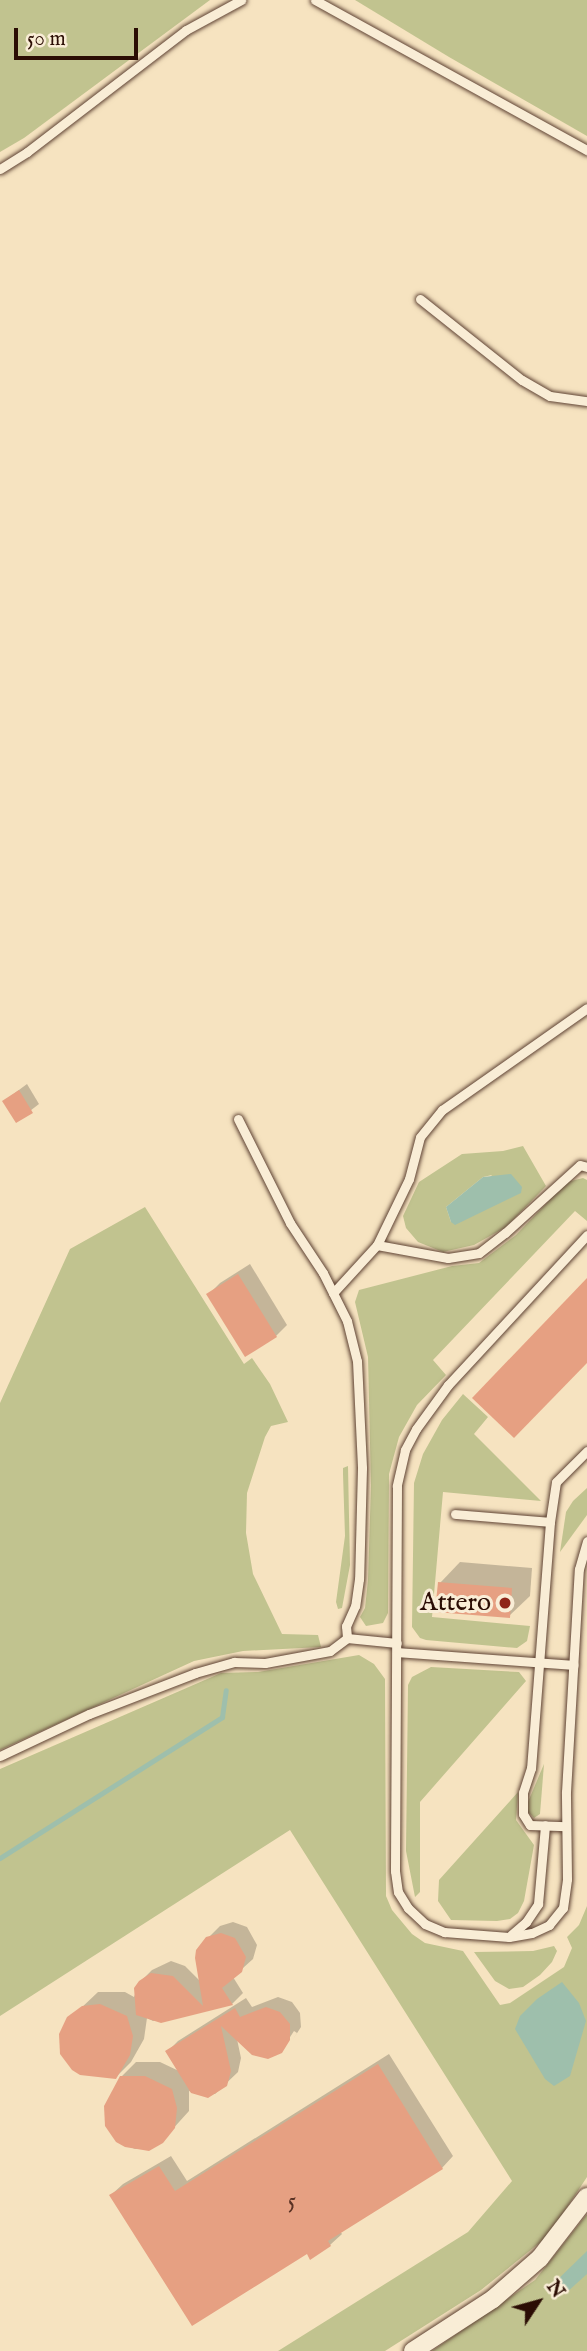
<!DOCTYPE html>
<style>
body{margin:0}
#map{position:relative;width:587px;height:2351px;overflow:hidden;background:#f6e3c0;font-family:"IM FELL English",serif}
div>[style]{position:absolute}
.green>*{inset:0;background:#c1c38f}
.water>*{inset:0;background:#9ebfac}
.shadow>*{inset:0;background:#0003}
.stream>*{height:5px;margin:-2.5px;padding:0 2.5px;transform-origin:2.5px;border-radius:2.5px;background:#9ebfac}
.building>*{inset:0;background:#e6a082}
.roads{filter:drop-shadow(0 0 2px #5e4233) drop-shadow(0 0 2px #5e4233)}
.service>*{height:9px;margin:-4.5px;padding:0 4.5px;transform-origin:4.5px;border-radius:4.5px;background:#f9edd6}
.minor>*{height:18px;margin:-9px;padding:0 9px;transform-origin:9px;border-radius:9px;background:#f9edd6}
.dots>*{width:19px;height:19px;translate:-50% -50%;box-sizing:border-box;border:4px solid #f9edd6;border-radius:50%}
span{translate:-50% -50%;white-space:nowrap;text-align:center;line-height:1.15;-webkit-text-stroke:6px #f9edd6;paint-order:stroke}
.number-label{font-size:23px;color:#5a3224}
.number-label span{-webkit-text-stroke-width:0}
.poi-label{font-size:26px;color:#2b0d04}
.right{translate:-100% -50%;text-align:right}
.north{position:absolute;left:503px;top:2267px;width:70px;height:70px;-webkit-text-stroke:5px #f9edd6;paint-order:stroke;rotate:54deg;font-size:19px;font-weight:700;line-height:28px;text-align:center;color:#2b0d04}
.north::after{content:'';display:block;margin:auto;width:24px;height:32px;background:#2b0d04;clip-path:polygon(50% 0,100% 100%,50% 72%,0 100%)}
.scale{position:absolute;left:14px;top:28px;width:124px;height:32px;box-sizing:border-box;border:4px solid #2b0d04;border-top:0;padding-left:9px;font-size:21px;line-height:24px;white-space:nowrap;color:#2b0d04;-webkit-text-stroke:5px #f9edd6;paint-order:stroke}
</style>
<div id="map">
<div class="green">
<div style="clip-path:polygon(0 0,210px 0,24px 138px,0 152px)"></div>
<div style="clip-path:polygon(355px 0,587px 0,587px 136px,449px 57px)"></div>
<div style="clip-path:polygon(evenodd,523px 1146px,546px 1186px,506px 1227px,474px 1245px,443px 1252px,418px 1242px,406px 1228px,403px 1216px,419px 1182px,462px 1154px,503px 1151px,523px 1146px,492px 1175px,451px 1222px,446px 1207px,483px 1177px,492px 1175px)"></div>
<div style="clip-path:polygon(583px 1178px,587px 1180px,587px 1221px,575px 1211px,433px 1360px,446px 1375px,417px 1405px,399px 1437px,389px 1474px,388px 1613px,383px 1623px,366px 1626px,360px 1617px,365px 1608px,368px 1580px,371px 1486px,368px 1357px,355px 1302px,359px 1290px,452px 1266px,479px 1263px,516px 1235px,567px 1182px)"></div>
<div style="clip-path:polygon(145px 1207px,244px 1364px,252px 1358px,270px 1384px,288px 1422px,271px 1426px,265px 1437px,247px 1493px,246px 1533px,253px 1574px,282px 1634px,318px 1635px,321px 1647px,243px 1651px,194px 1661px,0 1750px,0 1403px,70px 1249px)"></div>
<div style="clip-path:polygon(463px 1394px,488px 1417px,474px 1434px,541px 1501px,443px 1492px,432px 1617px,530px 1626px,527px 1641px,517px 1648px,426px 1640px,420px 1638px,412px 1627px,414px 1483px,423px 1454px,442px 1420px)"></div>
<div style="clip-path:polygon(348px 1466px,350px 1565px,342px 1608px,338px 1609px,336px 1602px,345px 1536px,343px 1474px,343px 1468px)"></div>
<div style="clip-path:polygon(587px 1488px,587px 1515px,560px 1552px,566px 1512px,573px 1501px)"></div>
<div style="clip-path:polygon(359px 1655px,374px 1664px,385px 1679px,386px 1896px,392px 1910px,412px 1934px,425px 1943px,463px 1951px,500px 2005px,510px 2003px,564px 1967px,572px 1948px,567px 1937px,579px 1925px,587px 1906px,587px 2177px,548px 2236px,481px 2290px,385px 2351px,278px 2351px,468px 2232px,512px 2181px,290px 1830px,0 2016px,0 1769px,221px 1673px,258px 1672px)"></div>
<div style="clip-path:polygon(431px 1667px,519px 1672px,526px 1681px,420px 1802px,420px 1892px,415px 1897px,406px 1851px,408px 1685px,412px 1677px)"></div>
<div style="clip-path:polygon(544px 1764px,540px 1814px,534px 1818px,527px 1811px,528px 1802px)"></div>
<div style="clip-path:polygon(518px 1792px,516px 1820px,534px 1845px,524px 1901px,518px 1913px,510px 1919px,497px 1921px,451px 1920px,438px 1901px,439px 1880px)"></div>
<div style="clip-path:polygon(554px 1946px,557px 1951px,552px 1962px,540px 1975px,523px 1987px,509px 1989px,495px 1981px,474px 1952px,533px 1951px)"></div>
<div style="clip-path:polygon(587px 2214px,587px 2351px,432px 2351px,535px 2280px)"></div>
</div>
<div class="water">
<div style="clip-path:polygon(511px 1174px,522px 1187px,521px 1193px,455px 1225px,451px 1222px,446px 1207px,483px 1177px)"></div>
<div style="clip-path:polygon(562px 1982px,579px 2003px,586px 2021px,570px 2076px,554px 2086px,545px 2079px,515px 2029px,520px 2016px,537px 1999px)"></div>
<div style="clip-path:polygon(587px 2251px,587px 2274px,566px 2293px,552px 2292px,550px 2287px)"></div>
</div>
<div class="shadow">
<div style="clip-path:polygon(27px 1084px,39px 1104px,17px 1121px,4px 1101px)"></div>
<div style="clip-path:polygon(250px 1264px,287px 1325px,276px 1336px,209px 1294px,220px 1283px)"></div>
<div style="clip-path:polygon(460px 1562px,532px 1568px,530px 1596px,509px 1616px,440px 1583px)"></div>
<div style="clip-path:polygon(233px 1922px,247px 1927px,257px 1945px,253px 1959px,233px 1977px,243px 1993px,232px 2004px,153px 2021px,147px 2018px,144px 2039px,131px 2062px,116px 2077px,79px 2010px,98px 1992px,125px 1992px,134px 1997px,140px 1982px,152px 1970px,171px 1961px,185px 1966px,200px 1981px,208px 1938px,220px 1926px)"></div>
<div style="clip-path:polygon(278px 1997px,292px 2002px,300px 2013px,301px 2027px,292px 2041px,297px 2033px,294px 2031px,281px 2051px,237px 2039px,241px 2058px,238px 2072px,215px 2094px,200px 2095px,189px 2091px,189px 2111px,161px 2142px,149px 2149px,135px 2149px,117px 2141px,121px 2077px,136px 2062px,160px 2062px,179px 2071px,167px 2052px,178px 2041px,246px 1998px,252px 2007px)"></div>
<div style="clip-path:polygon(389px 2054px,453px 2156px,442px 2168px,340px 2231px,342px 2234px,330px 2245px,307px 2252px,111px 2195px,123px 2184px,171px 2156px,187px 2181px)"></div>
</div>
<div class="stream">
<div style="left:0;top:1858px;width:263px;rotate:-32.4deg"></div>
<div style="left:222px;top:1717px;width:27px;rotate:-82deg"></div>
</div>
<div class="building">
<div style="clip-path:polygon(19px 1090px,33px 1113px,16px 1123px,2px 1101px)"></div>
<div style="clip-path:polygon(238px 1274px,277px 1337px,245px 1357px,206px 1294px)"></div>
<div style="clip-path:polygon(587px 1278px,587px 1363px,514px 1438px,472px 1398px)"></div>
<div style="clip-path:polygon(438px 1582px,512px 1588px,510px 1618px,435px 1612px)"></div>
<div style="clip-path:polygon(221px 1933px,235px 1938px,246px 1957px,242px 1972px,222px 1988px,233px 2005px,161px 2023px,136px 2015px,134px 1988px,139px 1981px,151px 1973px,173px 1976px,203px 2006px,195px 1958px,196px 1950px,206px 1937px)"></div>
<div style="clip-path:polygon(100px 2004px,127px 2016px,133px 2036px,130px 2055px,116px 2079px,80px 2075px,72px 2070px,60px 2054px,59px 2034px,67px 2017px,82px 2006px)"></div>
<div style="clip-path:polygon(266px 2007px,280px 2012px,290px 2024px,290px 2040px,282px 2053px,268px 2059px,252px 2055px,221px 2026px,231px 2071px,227px 2086px,208px 2098px,191px 2093px,165px 2051px,235px 2008px,240px 2017px)"></div>
<div style="clip-path:polygon(378px 2064px,443px 2169px,328px 2241px,331px 2246px,310px 2260px,307px 2254px,192px 2326px,109px 2195px,159px 2166px,175px 2191px)"></div>
<div style="clip-path:polygon(120px 2076px,145px 2076px,172px 2089px,177px 2108px,175px 2128px,163px 2143px,149px 2151px,125px 2147px,116px 2142px,105px 2126px,104px 2106px)"></div>
</div>
<div class="roads">
<div class="service">
<div style="left:315px;top:0;width:311px;rotate:28.9deg"></div>
<div style="left:0;top:169px;width:32px;rotate:-32deg"></div>
<div style="left:27px;top:152px;width:200px;rotate:-37.5deg"></div>
<div style="left:186px;top:30px;width:63px;rotate:-28.6deg"></div>
<div style="left:420px;top:299px;width:130px;rotate:38.5deg"></div>
<div style="left:522px;top:380px;width:32px;rotate:30deg"></div>
<div style="left:550px;top:396px;width:37px;rotate:8deg"></div>
<div style="left:238px;top:1119px;width:116px;rotate:63.4deg"></div>
<div style="left:290px;top:1223px;width:60px;rotate:56.6deg"></div>
<div style="left:323px;top:1273px;width:54px;rotate:63.4deg"></div>
<div style="left:347px;top:1321px;width:41px;rotate:76deg"></div>
<div style="left:357px;top:1361px;width:107px;rotate:87.3deg"></div>
<div style="left:362px;top:1468px;width:111px;rotate:91.5deg"></div>
<div style="left:359px;top:1579px;width:27px;rotate:98deg"></div>
<div style="left:355px;top:1606px;width:22px;rotate:114deg"></div>
<div style="left:346px;top:1626px;width:12px;rotate:85deg"></div>
<div style="left:347px;top:1638px;width:50px;rotate:5.7deg"></div>
<div style="left:587px;top:1235px;width:205px;rotate:132.8deg"></div>
<div style="left:448px;top:1385px;width:54px;rotate:126deg"></div>
<div style="left:416px;top:1429px;width:24px;rotate:118deg"></div>
<div style="left:405px;top:1450px;width:37px;rotate:103deg"></div>
<div style="left:397px;top:1486px;width:385px;rotate:90.3deg"></div>
<div style="left:395px;top:1871px;width:21px;rotate:82deg"></div>
<div style="left:398px;top:1892px;width:19px;rotate:58deg"></div>
<div style="left:408px;top:1908px;width:23px;rotate:43deg"></div>
<div style="left:425px;top:1924px;width:21px;rotate:23deg"></div>
<div style="left:444px;top:1932px;width:65px;rotate:4.4deg"></div>
<div style="left:509px;top:1937px;width:23px;rotate:-10deg"></div>
<div style="left:532px;top:1933px;width:19px;rotate:-25deg"></div>
<div style="left:549px;top:1925px;width:22px;rotate:-51deg"></div>
<div style="left:563px;top:1908px;width:29px;rotate:-82deg"></div>
<div style="left:567px;top:1879px;width:87px;rotate:-90.7deg"></div>
<div style="left:566px;top:1792px;width:223px;rotate:-86.7deg"></div>
<div style="left:579px;top:1569px;width:29px;rotate:-74deg"></div>
<div style="left:377px;top:1245px;width:72px;rotate:10.4deg"></div>
<div style="left:448px;top:1258px;width:31px;rotate:-9deg"></div>
<div style="left:479px;top:1253px;width:33px;rotate:-38deg"></div>
<div style="left:505px;top:1233px;width:101px;rotate:-42.2deg"></div>
<div style="left:580px;top:1165px;width:7px;rotate:16deg"></div>
<div style="left:333px;top:1293px;width:65px;rotate:-47.5deg"></div>
<div style="left:377px;top:1245px;width:73px;rotate:-64.1deg"></div>
<div style="left:409px;top:1179px;width:43px;rotate:-75.3deg"></div>
<div style="left:420px;top:1137px;width:35px;rotate:-51deg"></div>
<div style="left:442px;top:1110px;width:177px;rotate:-35.1deg"></div>
<div style="left:455px;top:1514px;width:95px;rotate:4.8deg"></div>
<div style="left:550px;top:1522px;width:247px;rotate:94.4deg"></div>
<div style="left:531px;top:1768px;width:26px;rotate:108deg"></div>
<div style="left:523px;top:1793px;width:21px;rotate:90deg"></div>
<div style="left:523px;top:1814px;width:13px;rotate:58deg"></div>
<div style="left:530px;top:1825px;width:36px;rotate:2deg"></div>
<div style="left:550px;top:1522px;width:40px;rotate:-81.5deg"></div>
<div style="left:556px;top:1482px;width:44px;rotate:-45deg"></div>
<div style="left:397px;top:1652px;width:177px;rotate:4.2deg"></div>
<div style="left:0;top:1756px;width:98px;rotate:-25.3deg"></div>
<div style="left:89px;top:1714px;width:114px;rotate:-21.1deg"></div>
<div style="left:195px;top:1673px;width:41px;rotate:-15.8deg"></div>
<div style="left:234px;top:1662px;width:31px;rotate:2deg"></div>
<div style="left:265px;top:1663px;width:66px;rotate:-10.5deg"></div>
<div style="left:330px;top:1651px;width:21px;rotate:-37deg"></div>
<div style="left:511px;top:1935px;width:20px;rotate:-41deg"></div>
<div style="left:526px;top:1922px;width:22px;rotate:-56deg"></div>
<div style="left:538px;top:1904px;width:79px;rotate:-84.9deg"></div>
</div>
<div class="minor">
<div style="left:413px;top:2351px;width:95px;rotate:-33deg"></div>
<div style="left:493px;top:2299px;width:62px;rotate:-41.1deg"></div>
<div style="left:540px;top:2258px;width:77px;rotate:-52.4deg"></div>
</div>
</div>
<div class="dots">
<div style="left:505px;top:1603px;background:#8f2418"></div>
</div>
<div class="number-label">
<span style="left:292px;top:2202px">5</span>
</div>
<div class="poi-label">
<span class="right" style="left:491px;top:1603px">Attero</span>
</div>
<div class="north">N</div>
<div class="scale">50 m</div>
</div>
